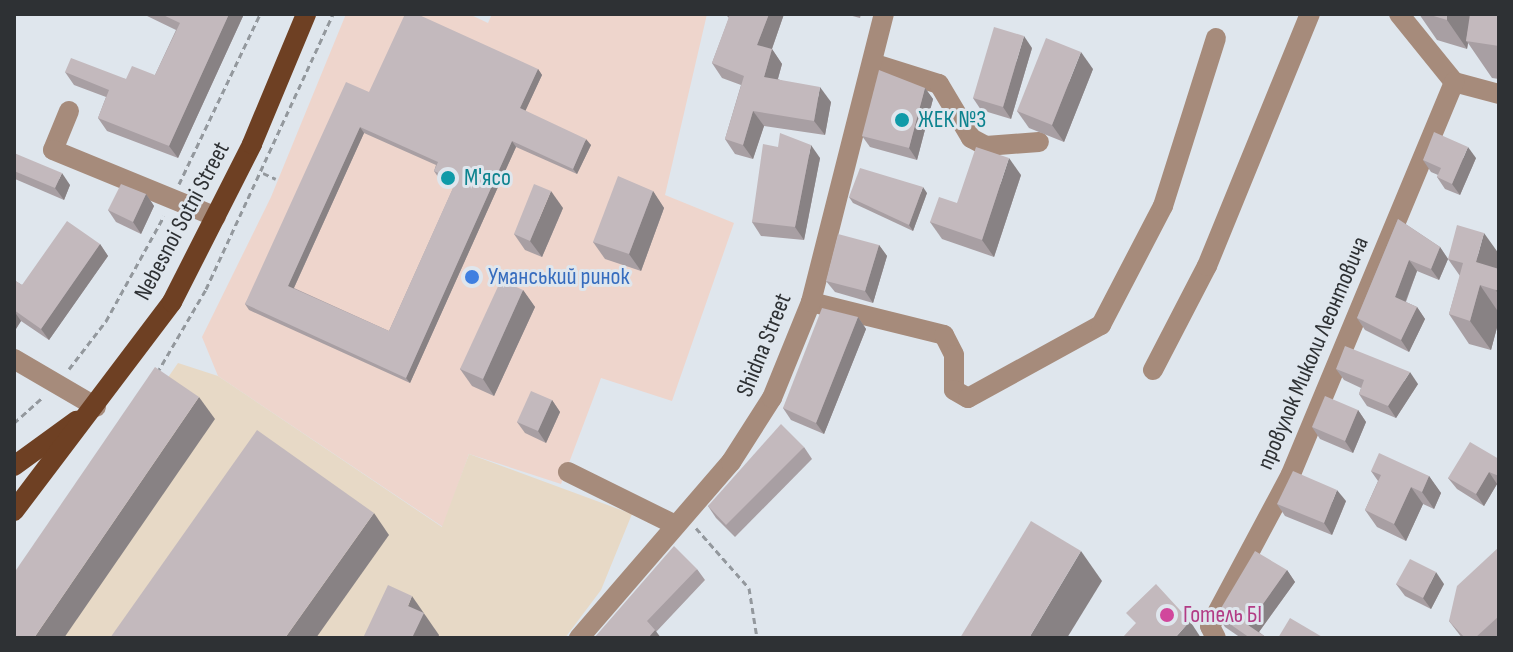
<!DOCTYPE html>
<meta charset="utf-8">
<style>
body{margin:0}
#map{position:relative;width:1513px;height:652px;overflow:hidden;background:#dfe6ed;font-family:"Sofia Sans Condensed",sans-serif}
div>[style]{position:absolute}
.commercial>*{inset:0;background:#eed5cc}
.industrial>*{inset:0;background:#e7d9c6}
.path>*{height:3px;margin-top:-1.5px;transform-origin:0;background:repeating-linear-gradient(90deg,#93989d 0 6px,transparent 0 10px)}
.minor>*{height:20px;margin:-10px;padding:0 10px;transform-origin:10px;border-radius:10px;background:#a68b7b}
.major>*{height:20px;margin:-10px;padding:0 10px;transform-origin:10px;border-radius:10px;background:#6e4023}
.wall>*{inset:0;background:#a89fa3}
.shaded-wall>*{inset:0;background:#888284}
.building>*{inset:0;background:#c3b9bd}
.dots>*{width:22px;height:22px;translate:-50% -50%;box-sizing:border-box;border:4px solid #dfe6ed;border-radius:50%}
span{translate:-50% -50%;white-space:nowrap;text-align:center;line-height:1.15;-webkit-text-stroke:6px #dfe6ed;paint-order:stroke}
.culture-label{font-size:24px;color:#0d838f}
.left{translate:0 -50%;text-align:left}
.street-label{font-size:24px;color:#2e3134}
.shop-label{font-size:24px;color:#366cbe}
.hotel-label{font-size:24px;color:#b23c85}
.frame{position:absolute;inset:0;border:16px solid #2e3134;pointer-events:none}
</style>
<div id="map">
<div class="commercial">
<div style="clip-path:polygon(346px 14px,469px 14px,488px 23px,492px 14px,707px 14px,665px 195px,734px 223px,672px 401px,601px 378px,561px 484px,469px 454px,443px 527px,218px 376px,202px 337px,271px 197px)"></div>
</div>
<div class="industrial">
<div style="clip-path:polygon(178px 363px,218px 376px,442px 527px,469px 454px,632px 514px,601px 590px,565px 638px,14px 638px,14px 600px)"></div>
</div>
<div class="path">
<div style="left:263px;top:173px;width:14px;rotate:25deg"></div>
<div style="left:179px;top:184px;width:188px;rotate:-64.5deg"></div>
<div style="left:69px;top:369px;width:61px;rotate:-52.4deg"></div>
<div style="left:106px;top:321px;width:120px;rotate:-61.1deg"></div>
<div style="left:157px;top:373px;width:97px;rotate:-59.7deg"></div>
<div style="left:206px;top:289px;width:303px;rotate:-65.2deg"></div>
<div style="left:14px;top:423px;width:38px;rotate:-42deg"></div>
<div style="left:696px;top:528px;width:80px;rotate:48.5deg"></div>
<div style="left:749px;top:588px;width:51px;rotate:80.9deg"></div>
</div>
<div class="minor">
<div style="left:1399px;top:14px;width:87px;rotate:51deg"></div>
<div style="left:872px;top:63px;width:70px;rotate:17.4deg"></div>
<div style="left:939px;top:84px;width:63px;rotate:59.3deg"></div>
<div style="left:971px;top:138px;width:17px;rotate:28deg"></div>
<div style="left:986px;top:146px;width:53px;rotate:-4.3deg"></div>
<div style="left:1454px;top:82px;width:47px;rotate:14.9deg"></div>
<div style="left:69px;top:111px;width:42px;rotate:112.3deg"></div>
<div style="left:53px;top:150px;width:176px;rotate:22.3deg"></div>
<div style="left:811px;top:302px;width:137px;rotate:13.9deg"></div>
<div style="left:944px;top:335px;width:22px;rotate:63deg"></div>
<div style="left:954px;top:355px;width:35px;rotate:90deg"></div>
<div style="left:954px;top:390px;width:16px;rotate:30deg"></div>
<div style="left:968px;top:398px;width:152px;rotate:-28.8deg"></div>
<div style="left:1101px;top:325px;width:134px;rotate:-62.5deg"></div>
<div style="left:1163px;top:206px;width:176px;rotate:-72.5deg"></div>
<div style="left:14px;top:359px;width:95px;rotate:30.3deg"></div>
<div style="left:1153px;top:370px;width:117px;rotate:-62.6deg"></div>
<div style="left:1207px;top:266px;width:272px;rotate:-67.8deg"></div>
<div style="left:568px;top:472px;width:117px;rotate:26.3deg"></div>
<div style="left:579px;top:638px;width:233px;rotate:-49.2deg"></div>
<div style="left:731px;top:462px;width:76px;rotate:-57.4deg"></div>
<div style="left:772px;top:398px;width:104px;rotate:-67.9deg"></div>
<div style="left:811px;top:302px;width:297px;rotate:-75.8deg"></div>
<div style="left:1216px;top:638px;width:13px;rotate:-117deg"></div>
<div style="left:1210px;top:626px;width:172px;rotate:-61.9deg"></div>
<div style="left:1291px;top:474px;width:425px;rotate:-67.4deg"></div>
</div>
<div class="major">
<div style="left:14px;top:466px;width:77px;rotate:-36deg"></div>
<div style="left:14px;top:511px;width:262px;rotate:-52.9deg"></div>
<div style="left:172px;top:302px;width:177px;rotate:-63.1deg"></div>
<div style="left:252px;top:144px;width:141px;rotate:-67.4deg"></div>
</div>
<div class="wall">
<div style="clip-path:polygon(143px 14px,244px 14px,178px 158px,107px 131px,98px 118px,106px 97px,74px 85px,65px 72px,126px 79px,155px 75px,176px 30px)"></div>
<div style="clip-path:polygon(725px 14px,784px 14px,772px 49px,782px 64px,778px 79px,831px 102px,825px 135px,764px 126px,753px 159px,735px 154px,725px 139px,741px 85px,722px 78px,712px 63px,729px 18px)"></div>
<div style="clip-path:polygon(845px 14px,861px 14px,860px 18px)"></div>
<div style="clip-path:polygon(1419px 14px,1499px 14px,1499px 79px,1492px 78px,1468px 43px,1467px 49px,1437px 40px)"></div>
<div style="clip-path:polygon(1032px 48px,1011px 119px,981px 110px,973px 98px)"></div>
<div style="clip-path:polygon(evenodd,538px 69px,542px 75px,525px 111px,591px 145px,577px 174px,516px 147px,410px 383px,249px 310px,245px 304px,369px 92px,538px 69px,364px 133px,436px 165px,434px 171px,438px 177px,455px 184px,389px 331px,294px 288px,364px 133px)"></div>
<div style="clip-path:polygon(1093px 69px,1064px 142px,1029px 128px,1017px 111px)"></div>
<div style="clip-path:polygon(925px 88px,933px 99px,917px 160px,870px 147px,862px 136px)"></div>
<div style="clip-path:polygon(778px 147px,820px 158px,804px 240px,761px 236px,752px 222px)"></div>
<div style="clip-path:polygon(14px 153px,70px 185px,64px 200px,15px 179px)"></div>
<div style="clip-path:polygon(1476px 158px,1460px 195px,1445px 189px,1437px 177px,1438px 175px,1431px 172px,1423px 160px)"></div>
<div style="clip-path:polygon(1021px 175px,994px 257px,942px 239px,930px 222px,957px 203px)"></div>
<div style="clip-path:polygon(653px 191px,664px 208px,641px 271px,605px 259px,593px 242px)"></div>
<div style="clip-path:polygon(927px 193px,913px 231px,853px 203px,849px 197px)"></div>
<div style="clip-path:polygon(146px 194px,154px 206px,141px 234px,116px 222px,108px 210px)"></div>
<div style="clip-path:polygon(563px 208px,542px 257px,525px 250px,514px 234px)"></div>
<div style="clip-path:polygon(1398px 219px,1440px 247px,1448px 259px,1439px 280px,1417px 271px,1406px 302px,1417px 307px,1425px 319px,1409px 352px,1365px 330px,1357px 318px)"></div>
<div style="clip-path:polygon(100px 244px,108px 256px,49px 340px,21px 321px,14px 332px,14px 280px,22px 285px)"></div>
<div style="clip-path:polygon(879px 245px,887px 256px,873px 303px,835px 292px,826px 281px)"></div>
<div style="clip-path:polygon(1499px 254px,1499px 320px,1491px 350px,1469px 344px,1449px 314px,1460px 276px,1448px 259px)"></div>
<div style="clip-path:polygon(523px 290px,535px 307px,494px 396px,472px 386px,460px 369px)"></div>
<div style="clip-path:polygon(858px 317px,866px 329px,824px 434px,791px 420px,783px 408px)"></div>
<div style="clip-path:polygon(1336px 369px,1418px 384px,1396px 418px,1367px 406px,1359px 394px,1361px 388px,1344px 380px)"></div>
<div style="clip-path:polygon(552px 400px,560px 412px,546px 443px,525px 433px,517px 422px)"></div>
<div style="clip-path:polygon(1358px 410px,1366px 422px,1353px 453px,1320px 439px,1312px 427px)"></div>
<div style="clip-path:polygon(804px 447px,812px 459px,735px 537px,716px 518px,708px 506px)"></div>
<div style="clip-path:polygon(1499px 459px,1499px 485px,1497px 484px,1484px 506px,1457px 489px,1448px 478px)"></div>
<div style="clip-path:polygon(1371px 471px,1429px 476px,1441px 493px,1434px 509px,1423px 504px,1406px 541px,1377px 527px,1365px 510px,1378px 481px)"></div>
<div style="clip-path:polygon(1346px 501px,1332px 535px,1285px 516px,1277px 504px)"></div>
<div style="clip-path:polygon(1499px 547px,1499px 635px,1496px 638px,1462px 638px,1449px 621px)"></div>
<div style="clip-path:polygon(697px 569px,705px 580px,656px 632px,661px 638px,594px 638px)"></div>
<div style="clip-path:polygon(1287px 570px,1295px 582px,1259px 632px,1267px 638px,1241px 638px,1225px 627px,1217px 615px)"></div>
<div style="clip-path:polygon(1396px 584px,1444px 584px,1431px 609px,1405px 596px)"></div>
</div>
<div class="shaded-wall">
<div style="clip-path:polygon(229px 14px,244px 14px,178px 158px,169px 146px)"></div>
<div style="clip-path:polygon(769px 14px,784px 14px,768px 60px,757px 45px)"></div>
<div style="clip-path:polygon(1447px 14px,1471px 14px,1466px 41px,1468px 43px,1467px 49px,1447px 20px)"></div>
<div style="clip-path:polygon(1024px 36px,1032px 48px,1011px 119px,1003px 107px)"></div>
<div style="clip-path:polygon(772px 49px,782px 64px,774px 92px,764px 77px)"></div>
<div style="clip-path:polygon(1081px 52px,1093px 69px,1064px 142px,1052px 125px)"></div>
<div style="clip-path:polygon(538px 69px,542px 75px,524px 114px,520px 108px)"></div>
<div style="clip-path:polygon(820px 87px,831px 102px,825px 135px,814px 121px)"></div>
<div style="clip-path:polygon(925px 88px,933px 99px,917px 160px,909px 148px)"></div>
<div style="clip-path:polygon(753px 111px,764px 126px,753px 159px,743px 145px)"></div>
<div style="clip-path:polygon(360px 127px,364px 133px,292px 292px,288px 286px)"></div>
<div style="clip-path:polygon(586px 139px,591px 145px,577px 174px,573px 169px)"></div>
<div style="clip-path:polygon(512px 141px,516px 147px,410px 383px,406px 378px)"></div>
<div style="clip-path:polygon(811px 145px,820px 158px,804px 240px,795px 227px)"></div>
<div style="clip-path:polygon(1468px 147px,1476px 158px,1460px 195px,1452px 184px)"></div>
<div style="clip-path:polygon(1009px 158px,1021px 175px,994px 257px,982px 240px)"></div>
<div style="clip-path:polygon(62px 173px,70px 185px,64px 200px,55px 188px)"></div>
<div style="clip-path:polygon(923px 187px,927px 193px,913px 231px,909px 225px)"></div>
<div style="clip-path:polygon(551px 191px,563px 208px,542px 257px,530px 241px)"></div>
<div style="clip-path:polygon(653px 191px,664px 208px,641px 271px,629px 254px)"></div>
<div style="clip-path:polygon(146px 194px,154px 206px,141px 234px,133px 222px)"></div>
<div style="clip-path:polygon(1484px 233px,1499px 254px,1499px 284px,1497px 292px,1476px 262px)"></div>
<div style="clip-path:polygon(100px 244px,108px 256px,49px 340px,41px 329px)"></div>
<div style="clip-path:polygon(879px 245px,887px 256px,873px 303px,865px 291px)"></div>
<div style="clip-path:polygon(1440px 247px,1448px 259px,1439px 280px,1431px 269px)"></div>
<div style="clip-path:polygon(1409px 260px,1417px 271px,1403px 308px,1395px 297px)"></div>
<div style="clip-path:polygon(1480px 285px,1499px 313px,1499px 320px,1491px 350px,1470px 321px)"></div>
<div style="clip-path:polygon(523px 290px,535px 307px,494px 396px,483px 379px)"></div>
<div style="clip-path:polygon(1417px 307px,1425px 319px,1409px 352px,1401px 340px)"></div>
<div style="clip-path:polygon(14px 311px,21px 321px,14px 332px)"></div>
<div style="clip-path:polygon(858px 317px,866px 329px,824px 434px,816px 423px)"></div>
<div style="clip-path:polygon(1410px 372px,1418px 384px,1396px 418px,1388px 406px)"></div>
<div style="clip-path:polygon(199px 397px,215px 419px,64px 638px,34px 638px)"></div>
<div style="clip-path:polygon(552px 400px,560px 412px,546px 443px,538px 431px)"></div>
<div style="clip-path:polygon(1358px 410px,1366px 422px,1353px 453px,1345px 441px)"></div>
<div style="clip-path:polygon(1489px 472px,1497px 484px,1484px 506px,1476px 494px)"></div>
<div style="clip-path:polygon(1429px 476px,1441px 493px,1434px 509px,1422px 492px)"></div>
<div style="clip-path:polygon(1411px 487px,1423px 504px,1406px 541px,1394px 524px)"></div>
<div style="clip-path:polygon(1337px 490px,1346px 501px,1332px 535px,1324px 523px)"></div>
<div style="clip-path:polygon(374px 513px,389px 535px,316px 638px,285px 638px)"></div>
<div style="clip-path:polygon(1081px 551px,1102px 581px,1067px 638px,1029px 638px)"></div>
<div style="clip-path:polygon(1287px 570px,1295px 582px,1256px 636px,1248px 625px)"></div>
<div style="clip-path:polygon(1436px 572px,1444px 584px,1431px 609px,1423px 598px)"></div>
<div style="clip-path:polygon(412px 596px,439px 635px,438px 638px,412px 638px,408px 606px)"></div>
<div style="clip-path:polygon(1190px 621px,1201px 638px,1175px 638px)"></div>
<div style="clip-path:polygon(655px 630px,661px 638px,648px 638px)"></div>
</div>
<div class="building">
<div style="clip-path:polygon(161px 14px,229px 14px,169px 146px,98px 118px,109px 90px,65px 72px,71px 58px,126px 79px,132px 66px,155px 75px,180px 23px)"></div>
<div style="clip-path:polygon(evenodd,405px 14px,417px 14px,538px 69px,520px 108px,586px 139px,573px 169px,512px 141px,406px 378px,245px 304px,346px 82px,369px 92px,405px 14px,360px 127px,438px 162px,434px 171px,456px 181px,389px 331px,288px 286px,360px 127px)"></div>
<div style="clip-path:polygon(730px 14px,769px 14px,757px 45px,772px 49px,764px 77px,820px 87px,814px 121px,753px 111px,743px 145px,725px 139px,744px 76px,712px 63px)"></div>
<div style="clip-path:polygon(1427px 14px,1447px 14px,1447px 20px)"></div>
<div style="clip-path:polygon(1470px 14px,1499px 14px,1499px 46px,1466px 41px)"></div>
<div style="clip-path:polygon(994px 27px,1024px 36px,1003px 107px,973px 98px)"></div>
<div style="clip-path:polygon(1046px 38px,1081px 52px,1052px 125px,1017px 111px)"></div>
<div style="clip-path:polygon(879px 70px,925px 88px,909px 148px,862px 136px)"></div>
<div style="clip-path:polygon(1434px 132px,1468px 147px,1452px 184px,1437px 177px,1441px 168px,1423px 160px)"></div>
<div style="clip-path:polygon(780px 133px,811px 145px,795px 227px,752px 222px,763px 144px,778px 147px)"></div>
<div style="clip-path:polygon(976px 147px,1009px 158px,982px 240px,930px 222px,939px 197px,957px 203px)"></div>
<div style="clip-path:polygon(14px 153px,62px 173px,55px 188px,14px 171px)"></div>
<div style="clip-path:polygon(860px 168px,923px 187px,909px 225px,849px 197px)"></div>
<div style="clip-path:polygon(618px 176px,653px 191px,629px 254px,593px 242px)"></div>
<div style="clip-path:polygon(121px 184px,146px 194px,133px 222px,108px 210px)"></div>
<div style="clip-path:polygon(534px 184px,551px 191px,530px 241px,514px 234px)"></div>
<div style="clip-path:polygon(1398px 219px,1440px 247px,1431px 269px,1409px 260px,1395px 297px,1417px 307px,1401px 340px,1357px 318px)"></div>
<div style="clip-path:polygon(67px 221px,100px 244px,41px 329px,14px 310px,14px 280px,22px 285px)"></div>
<div style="clip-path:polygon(1457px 225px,1484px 233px,1476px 262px,1499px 269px,1499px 291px,1480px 285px,1470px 321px,1449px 314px,1463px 263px,1448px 259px)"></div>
<div style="clip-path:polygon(838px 234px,879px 245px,865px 291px,826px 281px)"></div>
<div style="clip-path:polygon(501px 280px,523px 290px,483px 379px,460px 369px)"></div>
<div style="clip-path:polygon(822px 308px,858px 317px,816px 423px,783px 408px)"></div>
<div style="clip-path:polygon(1345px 346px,1410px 372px,1388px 406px,1359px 394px,1364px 380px,1336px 369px)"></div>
<div style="clip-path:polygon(155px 367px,199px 397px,34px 638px,14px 638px,14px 573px)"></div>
<div style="clip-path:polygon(531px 391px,552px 400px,538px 431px,517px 422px)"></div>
<div style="clip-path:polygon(1325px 396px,1358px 410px,1345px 441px,1312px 427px)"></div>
<div style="clip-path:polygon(781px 424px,804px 447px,726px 525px,708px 506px)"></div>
<div style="clip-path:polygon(257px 430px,374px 513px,285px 638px,110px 638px)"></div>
<div style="clip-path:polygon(1470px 442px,1499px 459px,1499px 476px,1489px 472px,1476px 494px,1448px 478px)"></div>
<div style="clip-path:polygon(1379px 453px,1429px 476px,1422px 492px,1411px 487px,1394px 524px,1365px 510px,1381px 475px,1371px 471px)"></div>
<div style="clip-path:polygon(1293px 471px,1337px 490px,1324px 523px,1277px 504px)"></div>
<div style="clip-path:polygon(1031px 521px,1081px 551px,1029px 638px,960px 638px)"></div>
<div style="clip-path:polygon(674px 546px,697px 569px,647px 621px,655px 630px,648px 638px,594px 638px)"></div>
<div style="clip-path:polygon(1499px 547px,1499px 616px,1475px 638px,1465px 638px,1449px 621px,1457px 586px)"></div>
<div style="clip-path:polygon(1255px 551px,1287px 570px,1248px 625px,1267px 638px,1250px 638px,1217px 615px)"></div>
<div style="clip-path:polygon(1410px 559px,1436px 572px,1423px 598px,1396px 584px)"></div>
<div style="clip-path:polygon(1156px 584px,1190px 621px,1175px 638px,1124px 638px,1123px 637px,1136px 623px,1126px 613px)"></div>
<div style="clip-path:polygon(388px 585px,412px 596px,408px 606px,424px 613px,412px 638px,363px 638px)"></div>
<div style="clip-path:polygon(1290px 618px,1324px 638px,1278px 638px)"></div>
</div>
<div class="dots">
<div style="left:902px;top:120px;background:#0f9aa8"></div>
<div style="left:448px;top:178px;background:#0f9aa8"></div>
<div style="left:472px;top:277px;background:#3f7fe0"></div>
<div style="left:1167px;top:615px;background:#d1479c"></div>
</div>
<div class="culture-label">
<span class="left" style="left:918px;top:120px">ЖЕК №3</span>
<span class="left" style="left:464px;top:178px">М'ясо</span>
</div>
<div class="street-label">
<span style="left:182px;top:221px;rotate:-62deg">Nebesnoi Sotni Street</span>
<span style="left:764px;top:345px;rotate:-68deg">Shidna Street</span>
<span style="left:1313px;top:353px;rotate:-67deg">провулок Миколи Леонтовича</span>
</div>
<div class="shop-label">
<span class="left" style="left:488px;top:277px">Уманський ринок</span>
</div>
<div class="hotel-label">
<span class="left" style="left:1183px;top:615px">Готель БІ</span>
</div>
<div class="frame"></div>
</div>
